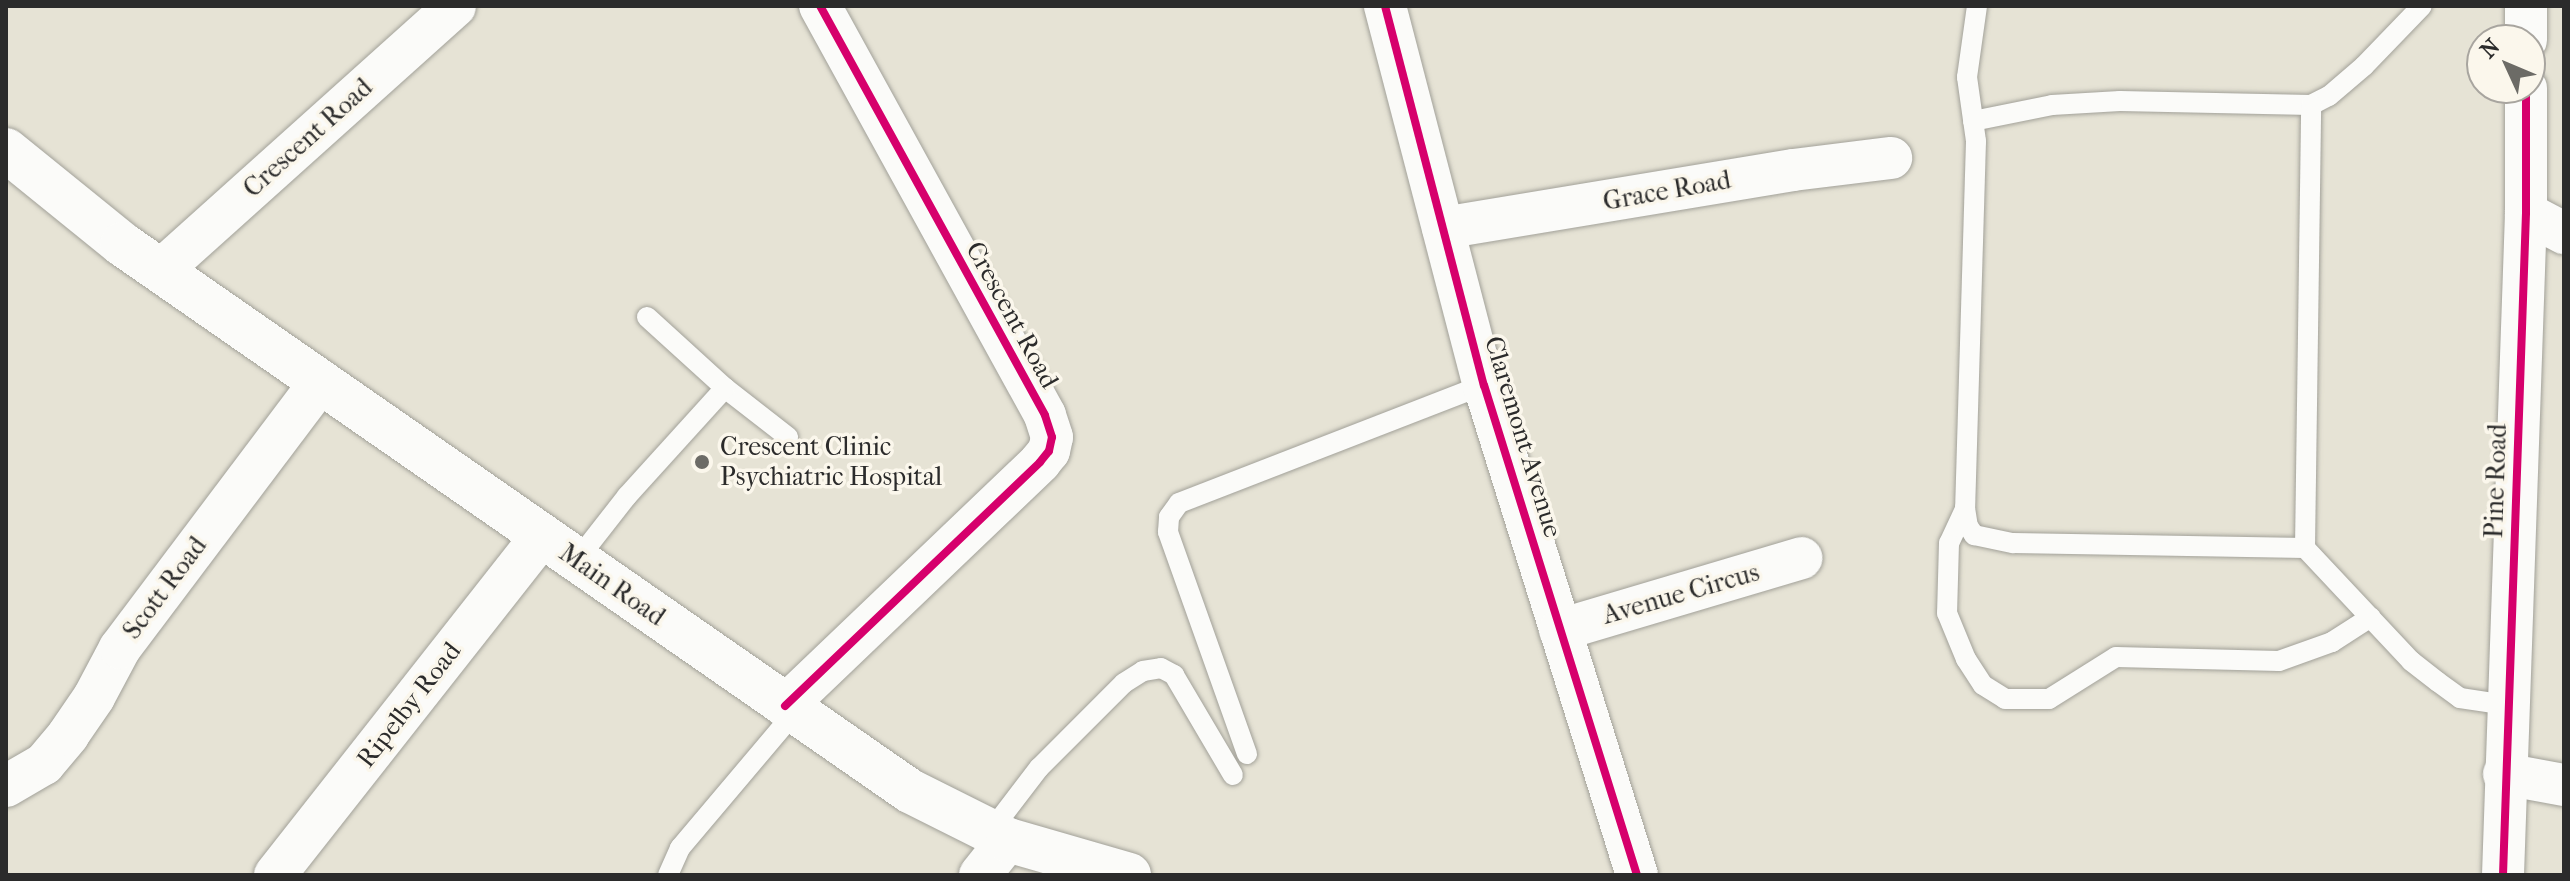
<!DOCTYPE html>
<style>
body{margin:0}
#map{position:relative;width:2570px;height:881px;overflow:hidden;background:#e6e3d5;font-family:"IM FELL French Canon",serif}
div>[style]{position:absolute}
.roads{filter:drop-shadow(0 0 2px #a2a199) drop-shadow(0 0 2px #a2a199)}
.lane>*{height:20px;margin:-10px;padding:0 10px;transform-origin:10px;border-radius:10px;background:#fbfbf9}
.street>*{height:42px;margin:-21px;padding:0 21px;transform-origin:21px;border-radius:21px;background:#fbfbf9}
.secondary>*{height:44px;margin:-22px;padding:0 22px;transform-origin:22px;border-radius:22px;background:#fbfbf9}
.cycleway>*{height:8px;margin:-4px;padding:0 4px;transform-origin:4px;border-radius:4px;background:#d6006c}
.dots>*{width:22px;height:22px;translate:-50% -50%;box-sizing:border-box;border:4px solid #fbf7ec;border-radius:50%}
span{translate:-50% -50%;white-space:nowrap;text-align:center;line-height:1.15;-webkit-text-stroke:7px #fbf7ec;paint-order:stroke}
.street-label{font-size:26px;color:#2b2b2b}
.poi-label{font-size:26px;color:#2b2b2b}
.left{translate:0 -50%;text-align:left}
.frame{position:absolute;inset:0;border:8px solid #2b2b2b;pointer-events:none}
.north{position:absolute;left:2466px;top:24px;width:80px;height:80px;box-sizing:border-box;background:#fbf7ec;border:2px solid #a8a59f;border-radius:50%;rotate:314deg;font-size:22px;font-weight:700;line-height:32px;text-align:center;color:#2b2b2b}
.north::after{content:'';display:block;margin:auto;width:28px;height:36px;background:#6c6b66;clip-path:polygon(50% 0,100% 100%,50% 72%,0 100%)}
</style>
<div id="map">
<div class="roads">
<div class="lane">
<div style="left:1977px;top:6px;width:72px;rotate:98deg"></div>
<div style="left:1967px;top:77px;width:65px;rotate:82deg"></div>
<div style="left:1976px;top:141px;width:367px;rotate:91.7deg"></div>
<div style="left:1965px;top:508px;width:18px;rotate:81deg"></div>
<div style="left:1968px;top:526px;width:11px;rotate:56deg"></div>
<div style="left:1974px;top:535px;width:40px;rotate:12deg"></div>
<div style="left:2013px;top:543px;width:292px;rotate:1deg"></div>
<div style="left:2305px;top:548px;width:155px;rotate:46.8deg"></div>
<div style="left:2411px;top:661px;width:34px;rotate:38deg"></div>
<div style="left:2438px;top:682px;width:27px;rotate:36deg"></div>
<div style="left:2460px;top:698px;width:48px;rotate:8.5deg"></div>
<div style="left:1973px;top:121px;width:81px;rotate:-11.4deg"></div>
<div style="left:2052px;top:105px;width:68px;rotate:-3.4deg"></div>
<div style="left:2120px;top:101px;width:191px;rotate:1.2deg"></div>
<div style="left:2311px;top:105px;width:20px;rotate:-27deg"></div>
<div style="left:2329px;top:96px;width:46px;rotate:-40.6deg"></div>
<div style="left:2364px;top:66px;width:83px;rotate:-46deg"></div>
<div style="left:647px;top:317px;width:105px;rotate:42.3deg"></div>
<div style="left:725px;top:388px;width:80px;rotate:37.9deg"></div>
<div style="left:1965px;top:509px;width:38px;rotate:115deg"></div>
<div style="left:1949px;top:543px;width:70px;rotate:91.6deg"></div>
<div style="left:1947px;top:613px;width:50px;rotate:67.6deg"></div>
<div style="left:1966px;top:659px;width:31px;rotate:57deg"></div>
<div style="left:1983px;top:685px;width:26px;rotate:32deg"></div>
<div style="left:2005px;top:699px;width:44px"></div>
<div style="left:2049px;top:699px;width:79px;rotate:-32.1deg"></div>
<div style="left:2116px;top:657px;width:163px;rotate:1.4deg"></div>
<div style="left:2279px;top:661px;width:56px;rotate:-19.7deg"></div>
<div style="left:2332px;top:642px;width:46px;rotate:-32.7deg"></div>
<div style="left:2305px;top:548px;width:443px;rotate:-89.2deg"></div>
<div style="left:577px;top:560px;width:81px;rotate:-52deg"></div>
<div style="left:627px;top:496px;width:146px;rotate:-47.8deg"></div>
<div style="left:1247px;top:754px;width:236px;rotate:-109.6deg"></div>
<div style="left:1168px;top:532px;width:15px;rotate:-86deg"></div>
<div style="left:1169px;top:517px;width:17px;rotate:-54deg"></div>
<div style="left:1179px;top:503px;width:327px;rotate:-21.2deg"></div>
<div style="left:990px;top:832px;width:81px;rotate:-52.6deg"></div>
<div style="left:1039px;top:768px;width:120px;rotate:-45deg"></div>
<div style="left:1124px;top:683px;width:22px;rotate:-32deg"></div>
<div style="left:1143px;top:671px;width:18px;rotate:-9deg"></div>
<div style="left:1161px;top:668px;width:15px;rotate:28deg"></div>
<div style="left:1174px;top:675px;width:116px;rotate:59.5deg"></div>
<div style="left:668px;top:875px;width:30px;rotate:-66deg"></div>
<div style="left:680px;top:848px;width:178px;rotate:-49.8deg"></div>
</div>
<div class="street">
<div style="left:1385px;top:6px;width:392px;rotate:75.4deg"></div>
<div style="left:1484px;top:385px;width:513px;rotate:72.66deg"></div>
<div style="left:2526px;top:6px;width:34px;rotate:90deg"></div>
<div style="left:2526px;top:213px;width:43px;rotate:27.8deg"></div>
<div style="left:1443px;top:228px;width:355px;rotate:-9.4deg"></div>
<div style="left:1793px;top:170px;width:99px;rotate:-7deg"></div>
<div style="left:161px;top:270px;width:395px;rotate:-41.9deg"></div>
<div style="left:1560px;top:630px;width:252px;rotate:-16.6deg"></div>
<div style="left:785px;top:706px;width:353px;rotate:-43.7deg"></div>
<div style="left:1040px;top:462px;width:14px;rotate:-51deg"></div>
<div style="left:1049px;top:451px;width:14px;rotate:-78deg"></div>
<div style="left:1052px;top:437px;width:23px;rotate:-108deg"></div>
<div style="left:1045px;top:415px;width:467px;rotate:-118.8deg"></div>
<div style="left:2504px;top:774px;width:61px;rotate:10.4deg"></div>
<div style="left:6px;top:786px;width:44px;rotate:-30.1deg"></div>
<div style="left:44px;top:764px;width:38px;rotate:-50deg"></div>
<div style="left:68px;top:735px;width:46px;rotate:-55.6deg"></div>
<div style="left:94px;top:697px;width:55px;rotate:-62deg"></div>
<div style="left:120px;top:648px;width:334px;rotate:-53deg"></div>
<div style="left:275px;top:875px;width:432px;rotate:-51.8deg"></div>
<div style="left:980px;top:875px;width:45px;rotate:-51.3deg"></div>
<div style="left:2503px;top:875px;width:662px;rotate:-88.01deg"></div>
<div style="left:2526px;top:213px;width:125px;rotate:-90deg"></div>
</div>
<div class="secondary">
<div style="left:6px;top:150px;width:149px;rotate:39deg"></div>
<div style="left:122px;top:244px;width:959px;rotate:34.77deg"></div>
<div style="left:910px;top:791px;width:110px;rotate:26.6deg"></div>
<div style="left:1008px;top:840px;width:126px;rotate:16.1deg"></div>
</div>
</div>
<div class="cycleway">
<div style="left:1385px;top:6px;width:392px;rotate:75.4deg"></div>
<div style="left:1484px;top:385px;width:513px;rotate:72.66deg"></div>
<div style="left:785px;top:706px;width:353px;rotate:-43.7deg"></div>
<div style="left:1040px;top:462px;width:14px;rotate:-51deg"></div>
<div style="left:1049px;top:451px;width:14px;rotate:-78deg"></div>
<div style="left:1052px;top:437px;width:23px;rotate:-108deg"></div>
<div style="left:1045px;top:415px;width:467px;rotate:-118.8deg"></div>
<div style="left:2503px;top:875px;width:662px;rotate:-88.01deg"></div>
<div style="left:2526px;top:213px;width:125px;rotate:-90deg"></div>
</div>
<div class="dots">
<div style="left:702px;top:462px;background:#6c6b66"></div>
</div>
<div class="street-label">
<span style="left:308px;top:138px;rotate:-42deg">Crescent Road</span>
<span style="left:1667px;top:191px;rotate:-10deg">Grace Road</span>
<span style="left:1012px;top:315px;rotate:61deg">Crescent Road</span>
<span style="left:1523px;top:437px;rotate:73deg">Claremont Avenue</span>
<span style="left:2496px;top:481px;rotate:-88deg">Pine Road</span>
<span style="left:612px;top:585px;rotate:35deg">Main Road</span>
<span style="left:165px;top:588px;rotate:-53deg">Scott Road</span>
<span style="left:1681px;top:594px;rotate:-16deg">Avenue Circus</span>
<span style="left:409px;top:705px;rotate:-52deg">Ripelby Road</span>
</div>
<div class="poi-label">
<span class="left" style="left:720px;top:462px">Crescent Clinic<br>Psychiatric Hospital</span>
</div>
<div class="frame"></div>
<div class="north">N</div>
</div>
